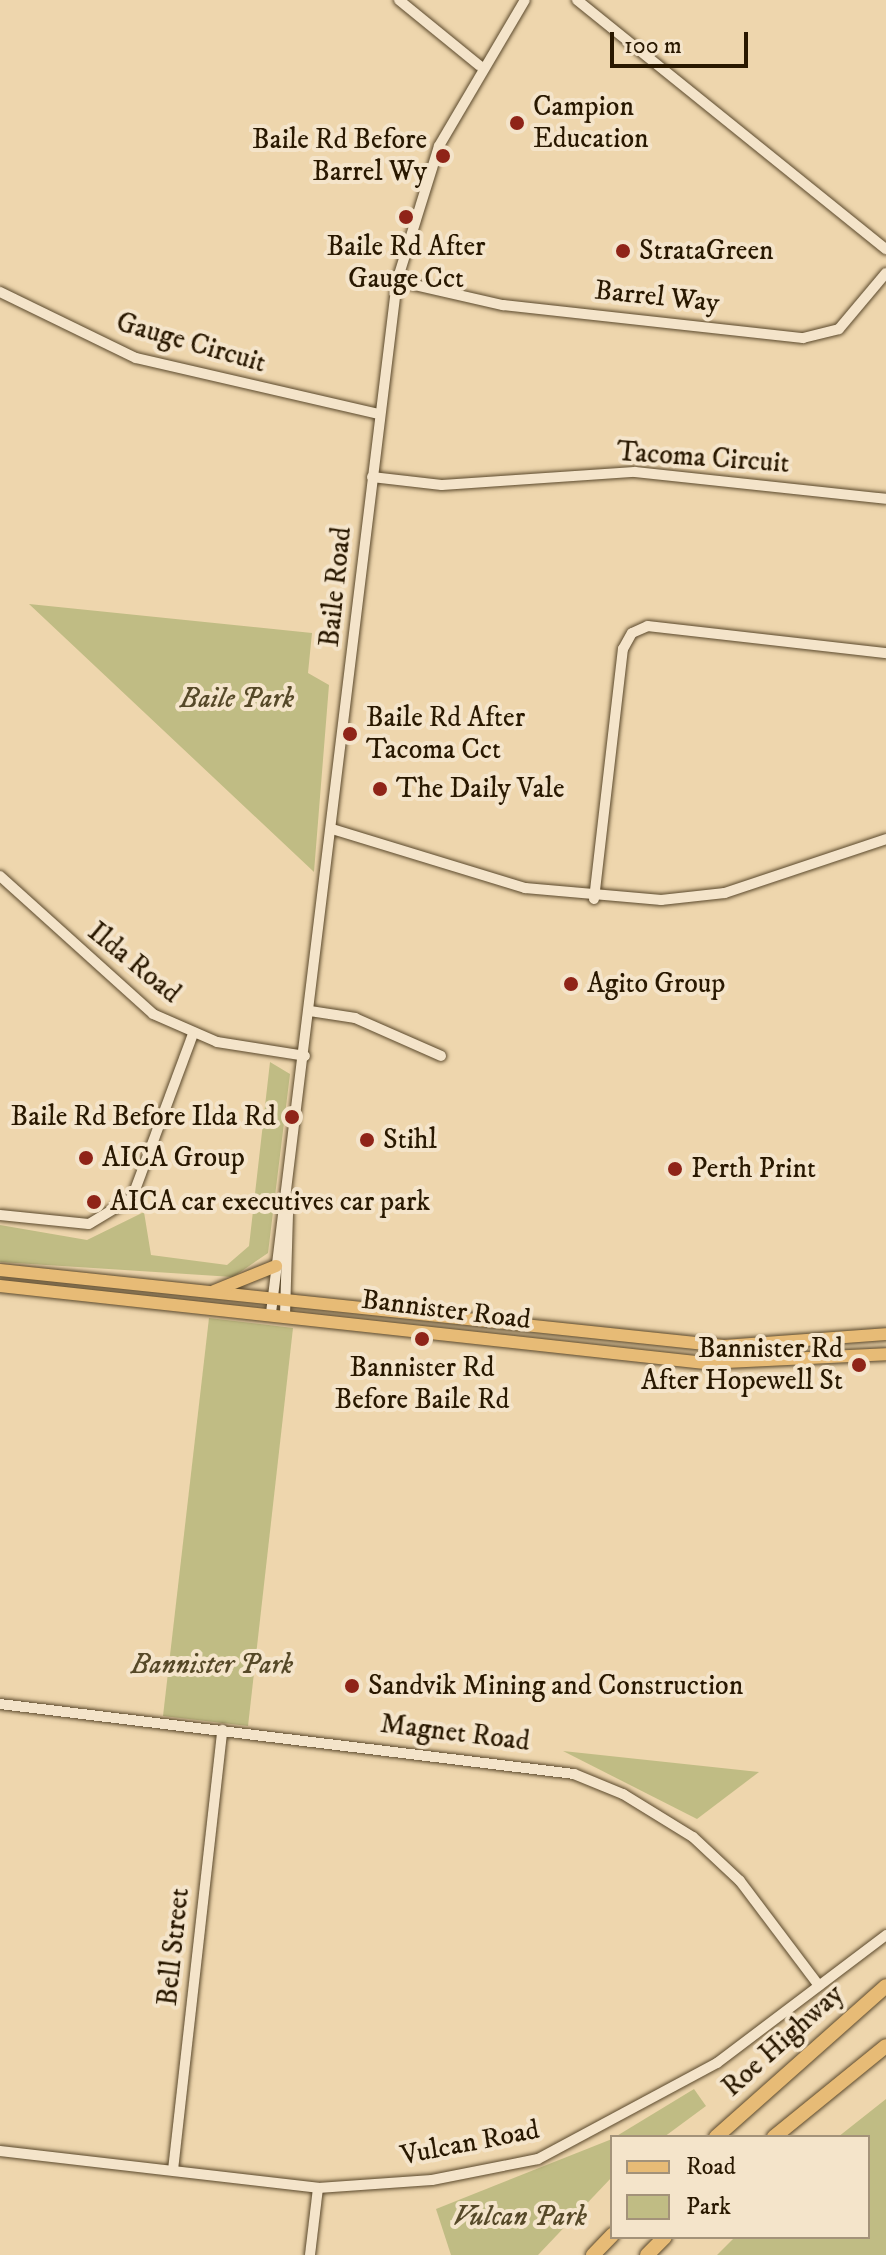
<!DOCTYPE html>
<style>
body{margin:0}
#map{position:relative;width:886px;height:2255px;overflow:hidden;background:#eed6ad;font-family:"IM FELL DW Pica",serif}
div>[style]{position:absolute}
.green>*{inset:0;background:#c0bc84}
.roads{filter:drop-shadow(0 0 2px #5a482b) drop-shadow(0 0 2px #5a482b)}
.minor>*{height:10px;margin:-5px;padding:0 5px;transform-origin:5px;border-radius:5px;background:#f4e4ca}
.major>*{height:12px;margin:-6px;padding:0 6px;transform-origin:6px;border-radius:6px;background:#e7bb76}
.highway>*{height:14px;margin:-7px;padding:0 7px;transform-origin:7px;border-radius:7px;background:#e7bb76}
.dots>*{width:22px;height:22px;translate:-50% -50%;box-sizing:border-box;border:4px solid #f4e4ca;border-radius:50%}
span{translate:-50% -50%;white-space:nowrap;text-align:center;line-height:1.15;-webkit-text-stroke:8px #f4e4ca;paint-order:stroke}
.poi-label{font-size:28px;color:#291800}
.left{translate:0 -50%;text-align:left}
.right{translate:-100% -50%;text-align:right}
.street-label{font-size:28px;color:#291800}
.park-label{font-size:28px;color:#564928;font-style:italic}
.legend{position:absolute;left:610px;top:2135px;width:260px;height:104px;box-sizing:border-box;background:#f4e4ca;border:2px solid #a39279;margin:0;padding:10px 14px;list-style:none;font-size:24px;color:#291800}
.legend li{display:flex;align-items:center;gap:16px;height:40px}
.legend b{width:40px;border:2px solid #a39279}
.scale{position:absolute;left:610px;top:32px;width:138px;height:36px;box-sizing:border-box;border:4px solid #291800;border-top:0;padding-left:10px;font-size:24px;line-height:28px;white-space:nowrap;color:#291800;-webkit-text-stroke:6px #f4e4ca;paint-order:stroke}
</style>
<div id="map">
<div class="green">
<div style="clip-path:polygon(29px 604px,312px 633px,308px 673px,329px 685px,314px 872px)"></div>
<div style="clip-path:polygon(270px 1062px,290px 1074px,268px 1253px,233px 1277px,0 1262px,0 1225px,87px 1240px,144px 1212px,151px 1255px,227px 1265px,249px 1246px)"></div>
<div style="clip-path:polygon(209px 1318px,293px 1328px,248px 1726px,163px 1716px)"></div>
<div style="clip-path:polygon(563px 1751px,759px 1772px,697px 1819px)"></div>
<div style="clip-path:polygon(694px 2089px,706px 2106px,664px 2137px,615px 2137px)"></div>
<div style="clip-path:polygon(886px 2099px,886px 2255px,717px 2255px,735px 2237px,868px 2237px,868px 2137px,838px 2137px)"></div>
<div style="clip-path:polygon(612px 2139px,612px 2177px,538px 2255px,451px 2255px,436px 2209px)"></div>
</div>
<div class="roads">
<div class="minor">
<div style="left:399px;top:0;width:104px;rotate:39.2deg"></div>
<div style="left:577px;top:0;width:397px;rotate:38.9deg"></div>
<div style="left:397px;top:281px;width:109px;rotate:12.8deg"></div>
<div style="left:503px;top:305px;width:302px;rotate:6.3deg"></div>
<div style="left:803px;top:338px;width:37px;rotate:-14deg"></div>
<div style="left:839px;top:329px;width:73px;rotate:-50deg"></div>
<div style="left:0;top:292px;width:151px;rotate:25.9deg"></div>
<div style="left:136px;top:358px;width:248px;rotate:13deg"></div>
<div style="left:372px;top:477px;width:70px;rotate:6.5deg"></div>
<div style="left:442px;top:485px;width:193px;rotate:-3.9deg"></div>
<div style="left:635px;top:472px;width:252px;rotate:6.1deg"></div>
<div style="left:332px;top:829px;width:202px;rotate:17deg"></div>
<div style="left:525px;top:888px;width:137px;rotate:5deg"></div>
<div style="left:661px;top:900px;width:64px;rotate:-6.2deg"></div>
<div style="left:725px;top:893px;width:170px;rotate:-18.5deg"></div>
<div style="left:0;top:876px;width:206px;rotate:42deg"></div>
<div style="left:153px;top:1014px;width:70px;rotate:23.6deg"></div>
<div style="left:217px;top:1042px;width:89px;rotate:9deg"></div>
<div style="left:594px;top:899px;width:252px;rotate:-83.4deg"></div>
<div style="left:623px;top:649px;width:18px;rotate:-61deg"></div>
<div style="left:632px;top:633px;width:17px;rotate:-24deg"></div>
<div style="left:648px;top:626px;width:240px;rotate:6.5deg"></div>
<div style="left:310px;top:1011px;width:46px;rotate:8.8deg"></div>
<div style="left:355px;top:1018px;width:94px;rotate:23.8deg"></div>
<div style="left:0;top:1215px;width:89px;rotate:5.8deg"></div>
<div style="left:89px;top:1224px;width:50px;rotate:-31.2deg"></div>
<div style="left:132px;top:1198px;width:175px;rotate:-69.6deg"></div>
<div style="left:271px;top:1313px;width:1040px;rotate:-83.04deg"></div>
<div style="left:397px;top:281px;width:141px;rotate:-72.7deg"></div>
<div style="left:439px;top:146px;width:169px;rotate:-59.5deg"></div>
<div style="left:285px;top:1315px;width:101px;rotate:-88.3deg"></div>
<div style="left:0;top:1704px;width:578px;rotate:6.95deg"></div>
<div style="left:574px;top:1774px;width:53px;rotate:22.2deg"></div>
<div style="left:623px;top:1794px;width:82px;rotate:31.6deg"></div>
<div style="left:693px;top:1837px;width:64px;rotate:43.1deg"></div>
<div style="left:740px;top:1881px;width:131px;rotate:53deg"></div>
<div style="left:0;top:2151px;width:320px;rotate:6.6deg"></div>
<div style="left:318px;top:2188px;width:114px;rotate:-4deg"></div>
<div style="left:432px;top:2180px;width:108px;rotate:-11.2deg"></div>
<div style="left:538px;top:2159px;width:203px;rotate:-28.2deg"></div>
<div style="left:717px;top:2063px;width:212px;rotate:-37.1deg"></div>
<div style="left:173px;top:2170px;width:443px;rotate:-83.6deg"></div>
<div style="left:310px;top:2255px;width:67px;rotate:-83.2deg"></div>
</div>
<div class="major">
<div style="left:0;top:1270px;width:728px;rotate:5.99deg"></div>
<div style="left:724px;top:1346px;width:162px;rotate:-4.2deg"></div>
<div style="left:0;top:1286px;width:709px;rotate:6.23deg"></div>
<div style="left:705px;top:1363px;width:181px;rotate:-2.8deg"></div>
<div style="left:214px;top:1291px;width:67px;rotate:-22deg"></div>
</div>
<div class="highway">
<div style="left:716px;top:2137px;width:227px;rotate:-41.6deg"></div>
<div style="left:774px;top:2137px;width:144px;rotate:-39.1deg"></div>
<div style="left:593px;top:2255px;width:28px;rotate:-46deg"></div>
<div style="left:647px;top:2255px;width:25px;rotate:-45deg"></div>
</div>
</div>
<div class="dots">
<div style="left:517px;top:123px;background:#8f2418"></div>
<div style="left:443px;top:156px;background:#8f2418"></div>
<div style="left:406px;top:217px;background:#8f2418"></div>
<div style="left:623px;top:251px;background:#8f2418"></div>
<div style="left:350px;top:734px;background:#8f2418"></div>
<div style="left:380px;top:789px;background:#8f2418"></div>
<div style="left:571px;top:984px;background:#8f2418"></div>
<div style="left:292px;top:1117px;background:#8f2418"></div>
<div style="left:367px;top:1140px;background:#8f2418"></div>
<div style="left:86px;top:1158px;background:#8f2418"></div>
<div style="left:675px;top:1169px;background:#8f2418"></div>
<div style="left:94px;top:1202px;background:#8f2418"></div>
<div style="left:422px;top:1339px;background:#8f2418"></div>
<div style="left:859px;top:1365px;background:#8f2418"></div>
<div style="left:352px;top:1686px;background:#8f2418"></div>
</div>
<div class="poi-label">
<span class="left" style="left:533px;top:123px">Campion<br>Education</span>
<span class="right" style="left:427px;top:156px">Baile Rd Before<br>Barrel Wy</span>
<span style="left:406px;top:263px">Baile Rd After<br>Gauge Cct</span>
<span class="left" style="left:639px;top:251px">StrataGreen</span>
<span class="left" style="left:366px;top:734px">Baile Rd After<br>Tacoma Cct</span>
<span class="left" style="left:396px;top:789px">The Daily Vale</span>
<span class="left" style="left:587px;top:984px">Agito Group</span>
<span class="right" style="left:276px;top:1117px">Baile Rd Before Ilda Rd</span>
<span class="left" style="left:383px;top:1140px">Stihl</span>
<span class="left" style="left:102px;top:1158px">AICA Group</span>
<span class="left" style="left:691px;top:1169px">Perth Print</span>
<span class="left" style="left:110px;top:1202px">AICA car executives car park</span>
<span class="right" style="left:843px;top:1365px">Bannister Rd<br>After Hopewell St</span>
<span style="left:422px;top:1384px">Bannister Rd<br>Before Baile Rd</span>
<span class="left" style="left:368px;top:1686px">Sandvik Mining and Construction</span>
</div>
<div class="street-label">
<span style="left:657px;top:297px;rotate:6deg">Barrel Way</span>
<span style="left:191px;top:343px;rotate:16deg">Gauge Circuit</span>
<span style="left:703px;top:458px;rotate:4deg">Tacoma Circuit</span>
<span style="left:336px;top:587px;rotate:-84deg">Baile Road</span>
<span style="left:134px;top:963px;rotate:39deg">Ilda Road</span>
<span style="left:446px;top:1310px;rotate:7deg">Bannister Road</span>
<span style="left:455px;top:1733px;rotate:7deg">Magnet Road</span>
<span style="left:174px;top:1947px;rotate:-84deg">Bell Street</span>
<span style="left:783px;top:2041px;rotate:-42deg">Roe Highway</span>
<span style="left:470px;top:2143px;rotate:-11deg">Vulcan Road</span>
</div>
<div class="park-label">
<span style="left:237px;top:699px">Baile Park</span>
<span style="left:212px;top:1665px">Bannister Park</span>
<span style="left:520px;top:2217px">Vulcan Park</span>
</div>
<ul class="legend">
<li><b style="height:10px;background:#e7bb76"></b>Road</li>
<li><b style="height:22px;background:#c0bc84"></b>Park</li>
</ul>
<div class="scale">100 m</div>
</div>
